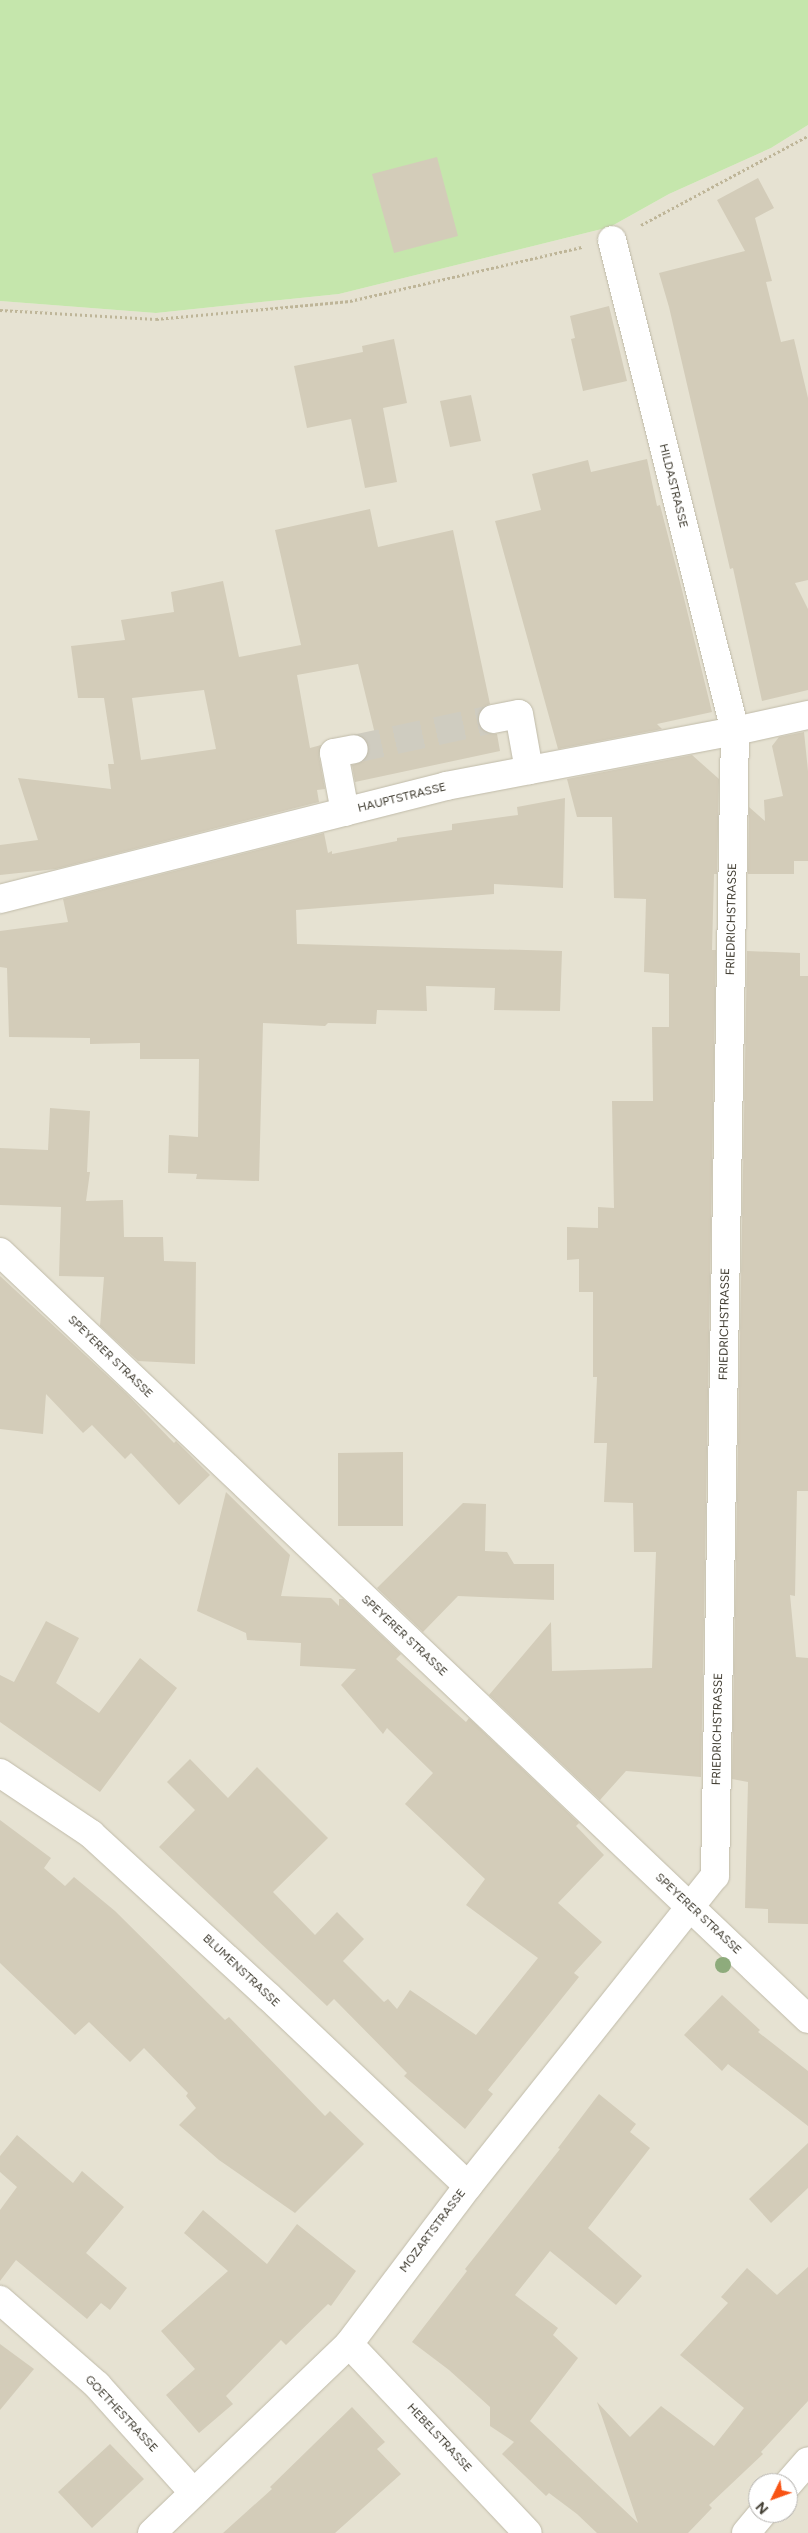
<!DOCTYPE html>
<style>
body{margin:0}
#map{position:relative;width:808px;height:2533px;overflow:hidden;background:#f2efe3;font-family:Figtree,sans-serif}
div>[style]{position:absolute}
.residential>*{inset:0;background:#e6e2d2}
.green>*{inset:0;background:#c5e6ac}
.building>*{inset:0;background:#d3ccb9}
.minor-tunnel>*{height:28px;margin-top:-14px;transform-origin:0;background:repeating-linear-gradient(90deg,#cfccc0 0 28px,transparent 0 42px)}
.path>*{height:3px;margin-top:-1.5px;transform-origin:0;background:repeating-linear-gradient(90deg,#beb598 0 2.5px,transparent 0 5px)}
.roads{filter:drop-shadow(0 0 1px #c0bba9) drop-shadow(0 0 1px #c0bba9)}
.minor>*{height:28px;margin:-14px;padding:0 14px;transform-origin:14px;border-radius:14px;background:#fff}
.trees>*{width:16px;height:16px;margin:-8px;border-radius:50%;background:#8eab7c}
span{translate:-50% -50%;white-space:nowrap;text-align:center;line-height:1.15;-webkit-text-stroke:4.5px #fff;paint-order:stroke}
.street-label{font-size:12px;color:#433f34}
.north{position:absolute;left:748px;top:2473px;width:50px;height:50px;box-sizing:border-box;background:#fff;border:1px solid #b4b2ae;border-radius:50%;rotate:228deg;font-size:14px;font-weight:700;line-height:20px;text-align:center;color:#433f34}
.north::after{content:'';display:block;margin:auto;width:18px;height:22px;background:#f85314;clip-path:polygon(50% 0,100% 100%,50% 72%,0 100%)}
</style>
<div id="map">
<div class="residential">
<div style="clip-path:polygon(evenodd,808px 125px,808px 2533px,0 2533px,0 301px,156px 313px,339px 294px,610px 227px,669px 194px,771px 148px,808px 125px,758px 2483px,788px 2483px,788px 2513px,758px 2513px,758px 2483px)"></div>
</div>
<div class="green">
<div style="clip-path:polygon(0 0,808px 0,808px 125px,771px 148px,669px 194px,610px 227px,339px 294px,156px 313px,0 301px)"></div>
</div>
<div class="building">
<div style="clip-path:polygon(437px 157px,458px 236px,394px 253px,372px 174px)"></div>
<div style="clip-path:polygon(758px 178px,774px 208px,755px 218px,772px 281px,766px 282px,781px 342px,794px 339px,808px 398px,808px 580px,795px 583px,808px 609px,808px 690px,762px 701px,733px 568px,730px 569px,669px 307px,659px 273px,745px 251px,717px 200px)"></div>
<div style="clip-path:polygon(609px 306px,627px 381px,583px 391px,571px 339px,575px 338px,570px 316px)"></div>
<div style="clip-path:polygon(394px 339px,407px 403px,383px 408px,397px 482px,365px 488px,351px 419px,307px 428px,294px 366px,363px 352px,362px 346px)"></div>
<div style="clip-path:polygon(471px 395px,481px 441px,450px 447px,440px 401px)"></div>
<div style="clip-path:polygon(647px 459px,657px 506px,660px 505px,680px 582px,712px 712px,657px 724px,662px 729px,558px 749px,495px 521px,541px 510px,532px 474px,588px 460px,591px 472px)"></div>
<div style="clip-path:polygon(evenodd,370px 509px,378px 547px,453px 530px,490px 704px,483px 707px,478px 713px,478px 722px,482px 730px,487px 734px,497px 734px,500px 751px,355px 782px,352px 765px,364px 761px,369px 754px,369px 745px,362px 736px,375px 734px,358px 664px,297px 675px,310px 748px,321px 745px,319px 756px,325px 789px,317px 790px,319px 802px,56px 869px,0 875px,0 845px,38px 840px,18px 778px,111px 789px,108px 764px,114px 764px,104px 698px,78px 698px,71px 646px,125px 640px,121px 620px,174px 612px,171px 592px,223px 581px,239px 657px,301px 645px,275px 530px,370px 509px,204px 690px,216px 749px,141px 760px,132px 698px,204px 690px)"></div>
<div style="clip-path:polygon(804px 732px,808px 771px,808px 861px,794px 861px,794px 874px,748px 874px,749px 807px,765px 821px,764px 800px,783px 796px,772px 746px,779px 737px)"></div>
<div style="clip-path:polygon(692px 755px,719px 779px,717px 874px,714px 874px,712px 950px,716px 950px,701px 1777px,626px 1771px,600px 1800px,489px 1695px,551px 1622px,552px 1671px,652px 1668px,656px 1552px,634px 1552px,633px 1503px,604px 1502px,607px 1443px,594px 1443px,597px 1377px,593px 1377px,593px 1292px,579px 1292px,579px 1259px,567px 1260px,567px 1227px,598px 1228px,598px 1207px,614px 1208px,612px 1101px,653px 1101px,652px 1027px,669px 1027px,669px 974px,644px 972px,646px 899px,614px 898px,612px 817px,577px 817px,567px 779px)"></div>
<div style="clip-path:polygon(565px 798px,563px 888px,494px 884px,494px 894px,296px 910px,297px 944px,562px 951px,560px 1011px,494px 1010px,495px 988px,426px 986px,427px 1011px,377px 1010px,376px 1024px,328px 1023px,325px 1026px,263px 1023px,259px 1181px,196px 1179px,197px 1174px,168px 1173px,169px 1135px,198px 1137px,199px 1059px,140px 1059px,140px 1043px,90px 1044px,90px 1038px,9px 1037px,7px 968px,0 967px,0 931px,68px 922px,63px 899px,324px 833px,328px 853px,332px 851px,332px 854px,397px 841px,397px 838px,452px 830px,452px 824px,518px 815px,517px 807px)"></div>
<div style="clip-path:polygon(747px 951px,800px 953px,800px 976px,808px 976px,808px 1491px,797px 1491px,795px 1596px,790px 1595px,796px 1657px,808px 1658px,808px 1924px,768px 1923px,768px 1909px,745px 1908px,748px 1782px,732px 1779px)"></div>
<div style="clip-path:polygon(50px 1108px,90px 1111px,87px 1172px,90px 1172px,86px 1201px,123px 1200px,124px 1237px,163px 1237px,164px 1261px,196px 1262px,195px 1364px,138px 1361px,100px 1326px,104px 1277px,59px 1276px,61px 1207px,0 1205px,0 1148px,48px 1150px)"></div>
<div style="clip-path:polygon(0 1276px,127px 1394px,174px 1443px,176px 1441px,210px 1475px,179px 1505px,131px 1453px,125px 1459px,92px 1425px,83px 1433px,46px 1394px,43px 1434px,0 1429px)"></div>
<div style="clip-path:polygon(403px 1452px,403px 1526px,338px 1526px,338px 1453px)"></div>
<div style="clip-path:polygon(226px 1492px,290px 1555px,281px 1596px,331px 1598px,339px 1606px,339px 1599px,343px 1599px,401px 1654px,396px 1659px,466px 1722px,469px 1718px,579px 1823px,576px 1826px,604px 1855px,558px 1903px,602px 1942px,574px 1973px,579px 1977px,488px 2090px,493px 2094px,465px 2129px,404px 2076px,407px 2073px,334px 1999px,327px 2006px,159px 1847px,195px 1810px,167px 1782px,190px 1759px,228px 1798px,257px 1767px,328px 1838px,273px 1892px,315px 1935px,337px 1912px,364px 1939px,343px 1961px,384px 2002px,388px 1999px,397px 2009px,410px 1990px,476px 2035px,538px 1958px,466px 1905px,485px 1879px,405px 1804px,433px 1773px,387px 1728px,383px 1734px,341px 1685px,356px 1669px,300px 1666px,301px 1643px,247px 1640px,246px 1633px,197px 1611px)"></div>
<div style="clip-path:polygon(463px 1503px,486px 1504px,485px 1551px,507px 1552px,514px 1564px,554px 1564px,554px 1600px,458px 1596px,423px 1632px,377px 1588px)"></div>
<div style="clip-path:polygon(46px 1621px,79px 1638px,56px 1683px,99px 1713px,140px 1658px,177px 1688px,100px 1792px,0 1722px,0 1675px,14px 1682px)"></div>
<div style="clip-path:polygon(0 1820px,51px 1858px,44px 1868px,65px 1886px,74px 1877px,115px 1911px,225px 2020px,229px 2017px,325px 2116px,330px 2111px,364px 2144px,295px 2213px,219px 2160px,179px 2125px,196px 2108px,186px 2096px,188px 2093px,144px 2048px,130px 2062px,89px 2022px,75px 2035px,0 1963px)"></div>
<div style="clip-path:polygon(722px 1995px,760px 2030px,758px 2032px,808px 2071px,808px 2126px,728px 2064px,722px 2071px,684px 2035px)"></div>
<div style="clip-path:polygon(599px 2094px,636px 2124px,630px 2132px,650px 2148px,588px 2228px,642px 2276px,616px 2305px,550px 2251px,515px 2295px,558px 2328px,553px 2335px,578px 2358px,530px 2421px,638px 2523px,597px 2402px,630px 2437px,661px 2406px,714px 2446px,744px 2408px,680px 2355px,728px 2303px,721px 2297px,747px 2268px,777px 2295px,808px 2267px,808px 2401px,761px 2452px,763px 2454px,709px 2505px,712px 2508px,688px 2533px,597px 2533px,577px 2514px,549px 2493px,546px 2496px,502px 2454px,514px 2442px,490px 2426px,490px 2407px,449px 2370px,412px 2342px,467px 2271px,465px 2269px,560px 2149px,558px 2148px)"></div>
<div style="clip-path:polygon(17px 2135px,73px 2183px,82px 2171px,124px 2207px,86px 2253px,127px 2288px,110px 2310px,101px 2303px,87px 2319px,16px 2260px,0 2281px,0 2210px,17px 2187px,0 2172px,0 2156px)"></div>
<div style="clip-path:polygon(808px 2143px,808px 2188px,771px 2223px,749px 2199px)"></div>
<div style="clip-path:polygon(203px 2210px,267px 2264px,297px 2224px,356px 2271px,331px 2306px,328px 2304px,286px 2345px,281px 2340px,226px 2396px,233px 2404px,199px 2433px,166px 2395px,195px 2369px,161px 2331px,228px 2271px,184px 2233px)"></div>
<div style="clip-path:polygon(0 2344px,34px 2369px,0 2410px)"></div>
<div style="clip-path:polygon(352px 2407px,385px 2442px,377px 2449px,401px 2474px,335px 2533px,223px 2533px,272px 2489px,270px 2487px)"></div>
<div style="clip-path:polygon(110px 2444px,144px 2479px,92px 2528px,58px 2492px)"></div>
</div>
<div class="minor-tunnel">
<div style="left:354px;top:749px;width:142px;rotate:-12.2deg"></div>
</div>
<div class="path">
<div style="left:641px;top:225px;width:189px;rotate:-28.1deg"></div>
<div style="left:0;top:310px;width:156px;rotate:3.3deg"></div>
<div style="left:156px;top:319px;width:195px;rotate:-5.3deg"></div>
<div style="left:350px;top:301px;width:238px;rotate:-13.1deg"></div>
</div>
<div class="roads">
<div class="minor">
<div style="left:493px;top:719px;width:26px;rotate:-11deg"></div>
<div style="left:519px;top:714px;width:57px;rotate:79.9deg"></div>
<div style="left:345px;top:812px;width:60px;rotate:-100.6deg"></div>
<div style="left:334px;top:753px;width:20px;rotate:-11deg"></div>
<div style="left:0;top:899px;width:460px;rotate:-14.2deg"></div>
<div style="left:446px;top:786px;width:294px;rotate:-10.8deg"></div>
<div style="left:735px;top:731px;width:75px;rotate:-12.4deg"></div>
<div style="left:0;top:1252px;width:1114px;rotate:43.51deg"></div>
<div style="left:0;top:1773px;width:110px;rotate:33.8deg"></div>
<div style="left:91px;top:1834px;width:241px;rotate:42.5deg"></div>
<div style="left:269px;top:1997px;width:274px;rotate:43.5deg"></div>
<div style="left:0;top:2300px;width:129px;rotate:41.2deg"></div>
<div style="left:97px;top:2385px;width:144px;rotate:48.1deg"></div>
<div style="left:349px;top:2344px;width:260px;rotate:46.6deg"></div>
<div style="left:788px;top:2484px;width:30px;rotate:-49deg"></div>
<div style="left:152px;top:2533px;width:273px;rotate:-43.8deg"></div>
<div style="left:349px;top:2344px;width:198px;rotate:-53deg"></div>
<div style="left:468px;top:2186px;width:396px;rotate:-51.5deg"></div>
<div style="left:715px;top:1876px;width:1145px;rotate:-89deg"></div>
<div style="left:735px;top:731px;width:506px;rotate:-104.06deg"></div>
<div style="left:746px;top:2533px;width:26px;rotate:-50deg"></div>
</div>
</div>
<div class="trees">
<div style="left:723px;top:1965px"></div>
</div>
<div class="street-label">
<span style="left:673px;top:486px;rotate:76deg">HILDASTRASSE</span>
<span style="left:402px;top:798px;rotate:-14deg">HAUPTSTRASSE</span>
<span style="left:732px;top:919px;rotate:-89deg">FRIEDRICHSTRASSE</span>
<span style="left:725px;top:1324px;rotate:-89deg">FRIEDRICHSTRASSE</span>
<span style="left:110px;top:1357px;rotate:44deg">SPEYERER STRASSE</span>
<span style="left:404px;top:1636px;rotate:43deg">SPEYERER STRASSE</span>
<span style="left:718px;top:1729px;rotate:-89deg">FRIEDRICHSTRASSE</span>
<span style="left:698px;top:1914px;rotate:43deg">SPEYERER STRASSE</span>
<span style="left:241px;top:1971px;rotate:43deg">BLUMENSTRASSE</span>
<span style="left:433px;top:2231px;rotate:-53deg">MOZARTSTRASSE</span>
<span style="left:121px;top:2414px;rotate:47deg">GOETHESTRASSE</span>
<span style="left:439px;top:2438px;rotate:47deg">HEBELSTRASSE</span>
</div>
<div class="north">N</div>
</div>
